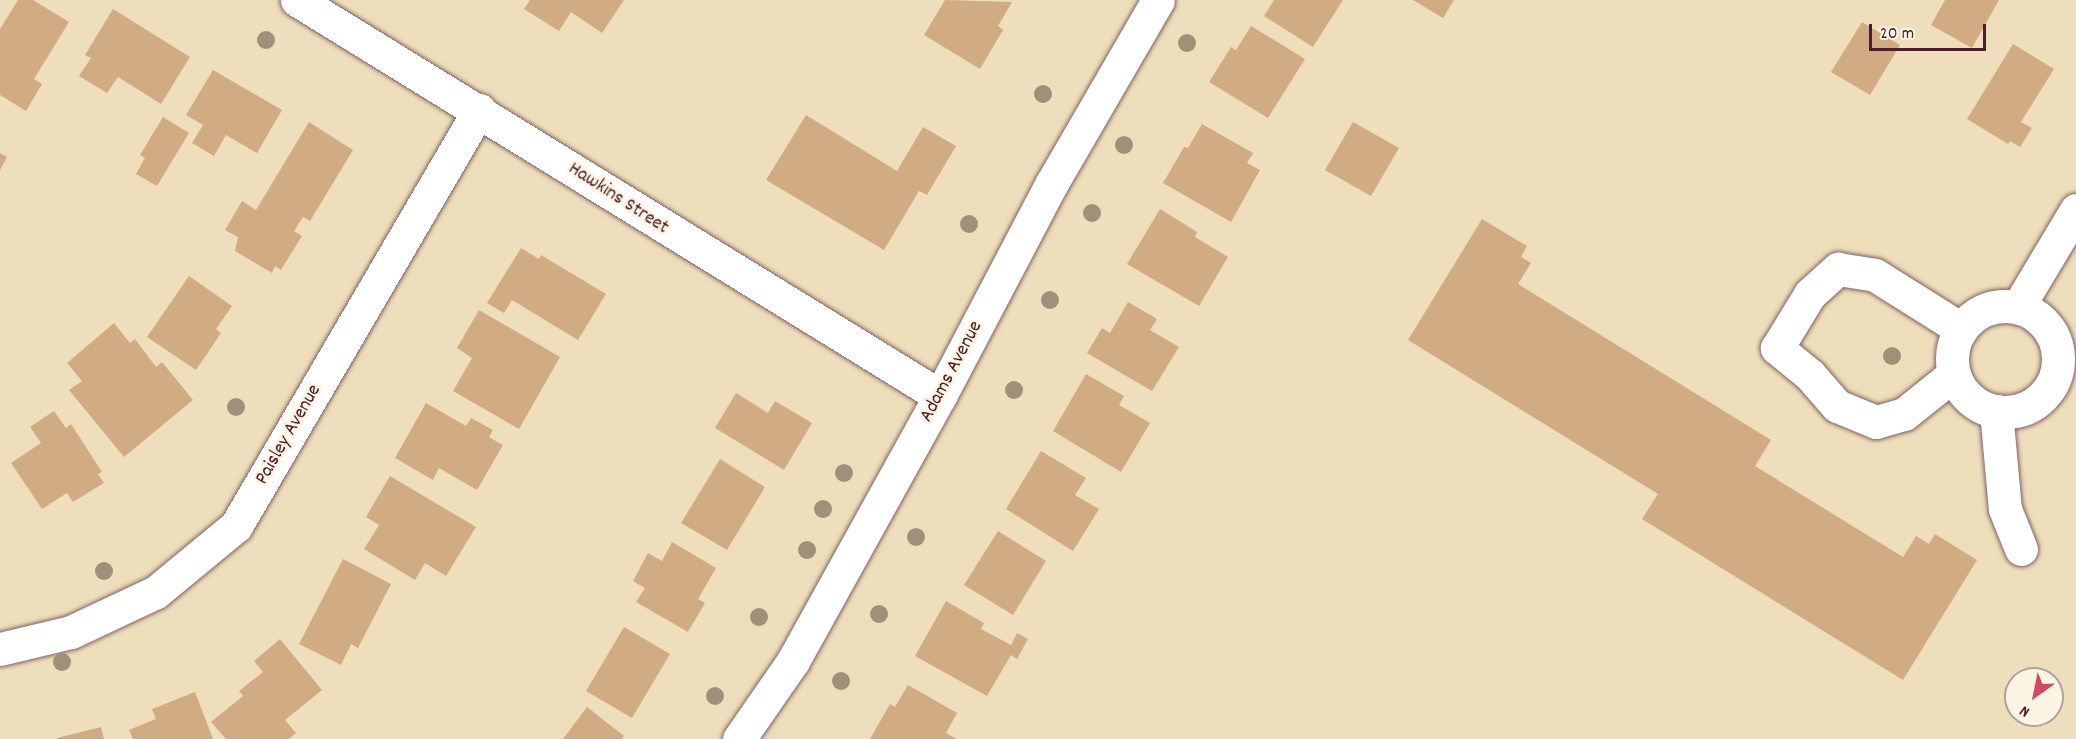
<!DOCTYPE html>
<style>
body{margin:0}
#map{position:relative;width:2076px;height:739px;overflow:hidden;background:#eedebc;font-family:Dekko,sans-serif}
div>[style]{position:absolute}
.building>*{inset:0;background:#d1ac83}
.roads{filter:drop-shadow(0 0 2px #83625e) drop-shadow(0 0 2px #83625e)}
.minor>*{height:33px;margin:-16.5px;padding:0 16.5px;transform-origin:16.5px;border-radius:16.5px;background:#fff}
.minor>.ring{margin:-16.5px;padding:0;box-sizing:content-box;background:none;border:33px solid #fff;border-radius:50%}
.trees>*{width:18px;height:18px;margin:-9px;border-radius:50%;background:#a18f79}
span{translate:-50% -50%;white-space:nowrap;text-align:center;line-height:1.15;-webkit-text-stroke:6px #fcf5e5;paint-order:stroke}
.street-label{font-size:20px;color:#4a1f2b}
.north{position:absolute;left:2004px;top:667px;width:60px;height:60px;box-sizing:border-box;background:#fcf5e5;border:2px solid #b59f9b;border-radius:50%;rotate:213deg;font-size:16px;font-weight:700;line-height:24px;text-align:center;color:#4a1f2b}
.north::after{content:'';display:block;margin:auto;width:21px;height:27px;background:#d1495b;clip-path:polygon(50% 0,100% 100%,50% 72%,0 100%)}
.scale{position:absolute;left:1869px;top:24px;width:117px;height:27px;box-sizing:border-box;border:3px solid #4a1f2b;border-top:0;padding-left:8px;font-size:18px;line-height:21px;white-space:nowrap;color:#4a1f2b;-webkit-text-stroke:4px #fcf5e5;paint-order:stroke}
</style>
<div id="map">
<div class="building">
<div style="clip-path:polygon(18px 0,33px 0,69px 22px,34px 79px,42px 84px,26px 111px,0 95px,0 29px)"></div>
<div style="clip-path:polygon(530px 0,624px 0,602px 33px,571px 12px,559px 31px,524px 9px)"></div>
<div style="clip-path:polygon(945px 0,1012px 2px,998px 26px,1003px 30px,980px 69px,924px 35px)"></div>
<div style="clip-path:polygon(1274px 0,1343px 0,1313px 47px,1264px 16px)"></div>
<div style="clip-path:polygon(1413px 0,1454px 0,1443px 18px)"></div>
<div style="clip-path:polygon(1945px 0,1999px 0,1972px 48px,1931px 25px)"></div>
<div style="clip-path:polygon(113px 9px,190px 57px,161px 104px,118px 77px,107px 93px,79px 76px,91px 58px,85px 55px)"></div>
<div style="clip-path:polygon(1862px 22px,1900px 45px,1870px 95px,1831px 72px)"></div>
<div style="clip-path:polygon(1251px 26px,1305px 59px,1268px 118px,1209px 82px,1231px 47px,1236px 50px)"></div>
<div style="clip-path:polygon(2013px 44px,2054px 69px,2021px 122px,2032px 128px,2020px 147px,2010px 141px,2008px 144px,1967px 119px)"></div>
<div style="clip-path:polygon(213px 70px,282px 110px,257px 153px,226px 135px,214px 156px,192px 143px,203px 125px,186px 115px)"></div>
<div style="clip-path:polygon(806px 115px,897px 171px,923px 127px,956px 146px,927px 195px,919px 191px,884px 250px,766px 180px)"></div>
<div style="clip-path:polygon(163px 117px,189px 133px,157px 186px,136px 174px,145px 158px,140px 155px)"></div>
<div style="clip-path:polygon(309px 122px,353px 150px,310px 221px,303px 217px,294px 231px,302px 236px,281px 270px,275px 266px,272px 273px,235px 251px,238px 237px,225px 230px,242px 201px,256px 210px)"></div>
<div style="clip-path:polygon(1353px 122px,1399px 148px,1371px 196px,1325px 170px)"></div>
<div style="clip-path:polygon(1202px 124px,1253px 153px,1247px 163px,1260px 170px,1231px 222px,1163px 183px,1184px 147px,1188px 148px)"></div>
<div style="clip-path:polygon(0 153px,7px 157px,0 170px)"></div>
<div style="clip-path:polygon(1160px 209px,1197px 232px,1195px 237px,1228px 257px,1199px 306px,1127px 264px)"></div>
<div style="clip-path:polygon(1482px 219px,1527px 246px,1521px 257px,1531px 263px,1518px 284px,1771px 440px,1755px 466px,1903px 557px,1916px 536px,1929px 544px,1935px 534px,1977px 560px,1903px 680px,1642px 519px,1658px 494px,1408px 340px)"></div>
<div style="clip-path:polygon(521px 248px,539px 259px,541px 255px,606px 294px,578px 340px,512px 300px,504px 313px,487px 303px)"></div>
<div style="clip-path:polygon(189px 276px,232px 306px,216px 329px,221px 333px,196px 370px,147px 337px)"></div>
<div style="clip-path:polygon(1128px 302px,1157px 319px,1150px 330px,1179px 347px,1152px 391px,1087px 353px,1102px 328px,1110px 333px)"></div>
<div style="clip-path:polygon(479px 310px,560px 357px,519px 429px,453px 391px,472px 358px,457px 348px)"></div>
<div style="clip-path:polygon(114px 323px,130px 343px,135px 339px,156px 367px,162px 362px,193px 400px,124px 457px,69px 390px,82px 381px,67px 363px)"></div>
<div style="clip-path:polygon(1086px 374px,1124px 396px,1119px 405px,1150px 423px,1121px 472px,1053px 431px)"></div>
<div style="clip-path:polygon(736px 393px,768px 413px,775px 401px,812px 423px,784px 470px,715px 428px)"></div>
<div style="clip-path:polygon(426px 403px,466px 426px,471px 418px,493px 430px,489px 437px,503px 445px,477px 490px,439px 468px,433px 480px,395px 458px)"></div>
<div style="clip-path:polygon(54px 411px,66px 428px,71px 424px,102px 472px,98px 474px,104px 483px,73px 502px,67px 493px,42px 509px,11px 463px,41px 443px,30px 427px)"></div>
<div style="clip-path:polygon(1041px 451px,1086px 478px,1075px 495px,1099px 509px,1073px 551px,1006px 509px)"></div>
<div style="clip-path:polygon(720px 459px,765px 487px,727px 550px,681px 523px)"></div>
<div style="clip-path:polygon(390px 476px,476px 527px,446px 576px,425px 563px,415px 580px,364px 549px,379px 525px,366px 517px)"></div>
<div style="clip-path:polygon(998px 531px,1046px 561px,1013px 615px,964px 585px)"></div>
<div style="clip-path:polygon(672px 542px,716px 568px,698px 599px,705px 603px,688px 632px,636px 602px,645px 588px,633px 581px,648px 553px,662px 561px)"></div>
<div style="clip-path:polygon(343px 559px,391px 584px,358px 648px,351px 644px,341px 665px,299px 644px)"></div>
<div style="clip-path:polygon(946px 601px,984px 623px,981px 629px,1011px 645px,1017px 633px,1028px 639px,1017px 659px,1011px 655px,987px 696px,915px 656px)"></div>
<div style="clip-path:polygon(624px 627px,670px 654px,632px 718px,586px 691px)"></div>
<div style="clip-path:polygon(280px 639px,322px 690px,285px 720px,296px 733px,289px 739px,226px 739px,211px 722px,243px 696px,239px 691px,263px 672px,254px 661px)"></div>
<div style="clip-path:polygon(908px 685px,957px 713px,946px 733px,957px 739px,870px 739px,890px 704px,895px 707px)"></div>
<div style="clip-path:polygon(195px 692px,213px 739px,133px 739px,129px 730px,156px 719px,152px 709px)"></div>
<div style="clip-path:polygon(587px 707px,624px 736px,622px 739px,563px 739px)"></div>
<div style="clip-path:polygon(101px 727px,104px 739px,57px 739px,57px 738px)"></div>
</div>
<div class="roads">
<div class="minor">
<div style="left:297px;top:0;width:755px;rotate:31.63deg"></div>
<div class="ring" style="left:1952px;top:306px;width:73px;height:73px"></div>
<div style="left:2018px;top:307px;width:113px;rotate:-59.1deg"></div>
<div style="left:1954px;top:374px;width:64px;rotate:141.3deg"></div>
<div style="left:1904px;top:414px;width:29px;rotate:164deg"></div>
<div style="left:1876px;top:422px;width:42px;rotate:-157.7deg"></div>
<div style="left:1837px;top:406px;width:41px;rotate:-131.1deg"></div>
<div style="left:1810px;top:375px;width:43px;rotate:-140.7deg"></div>
<div style="left:1777px;top:348px;width:63px;rotate:-58.6deg"></div>
<div style="left:1810px;top:294px;width:38px;rotate:-42deg"></div>
<div style="left:1838px;top:269px;width:37px;rotate:9deg"></div>
<div style="left:1875px;top:275px;width:102px;rotate:32.1deg"></div>
<div style="left:1996px;top:411px;width:98px;rotate:84.8deg"></div>
<div style="left:2005px;top:509px;width:43px;rotate:68.2deg"></div>
<div style="left:0;top:649px;width:73px;rotate:-13.5deg"></div>
<div style="left:71px;top:632px;width:94px;rotate:-25.2deg"></div>
<div style="left:156px;top:592px;width:104px;rotate:-39.5deg"></div>
<div style="left:236px;top:526px;width:482px;rotate:-59.7deg"></div>
<div style="left:739px;top:739px;width:95px;rotate:-55.3deg"></div>
<div style="left:793px;top:661px;width:303px;rotate:-61deg"></div>
<div style="left:940px;top:396px;width:241px;rotate:-62.3deg"></div>
<div style="left:1052px;top:183px;width:211px;rotate:-59.9deg"></div>
</div>
</div>
<div class="trees">
<div style="left:266px;top:40px"></div>
<div style="left:1187px;top:43px"></div>
<div style="left:1043px;top:94px"></div>
<div style="left:1124px;top:145px"></div>
<div style="left:1092px;top:213px"></div>
<div style="left:969px;top:224px"></div>
<div style="left:1050px;top:300px"></div>
<div style="left:1892px;top:356px"></div>
<div style="left:1014px;top:390px"></div>
<div style="left:236px;top:407px"></div>
<div style="left:844px;top:473px"></div>
<div style="left:823px;top:509px"></div>
<div style="left:916px;top:537px"></div>
<div style="left:807px;top:550px"></div>
<div style="left:104px;top:571px"></div>
<div style="left:879px;top:614px"></div>
<div style="left:759px;top:617px"></div>
<div style="left:62px;top:662px"></div>
<div style="left:841px;top:681px"></div>
<div style="left:715px;top:696px"></div>
</div>
<div class="street-label">
<span style="left:618px;top:199px;rotate:33deg">Hawkins Street</span>
<span style="left:952px;top:372px;rotate:-62deg">Adams Avenue</span>
<span style="left:289px;top:435px;rotate:-60deg">Paisley Avenue</span>
</div>
<div class="north">N</div>
<div class="scale">20 m</div>
</div>
